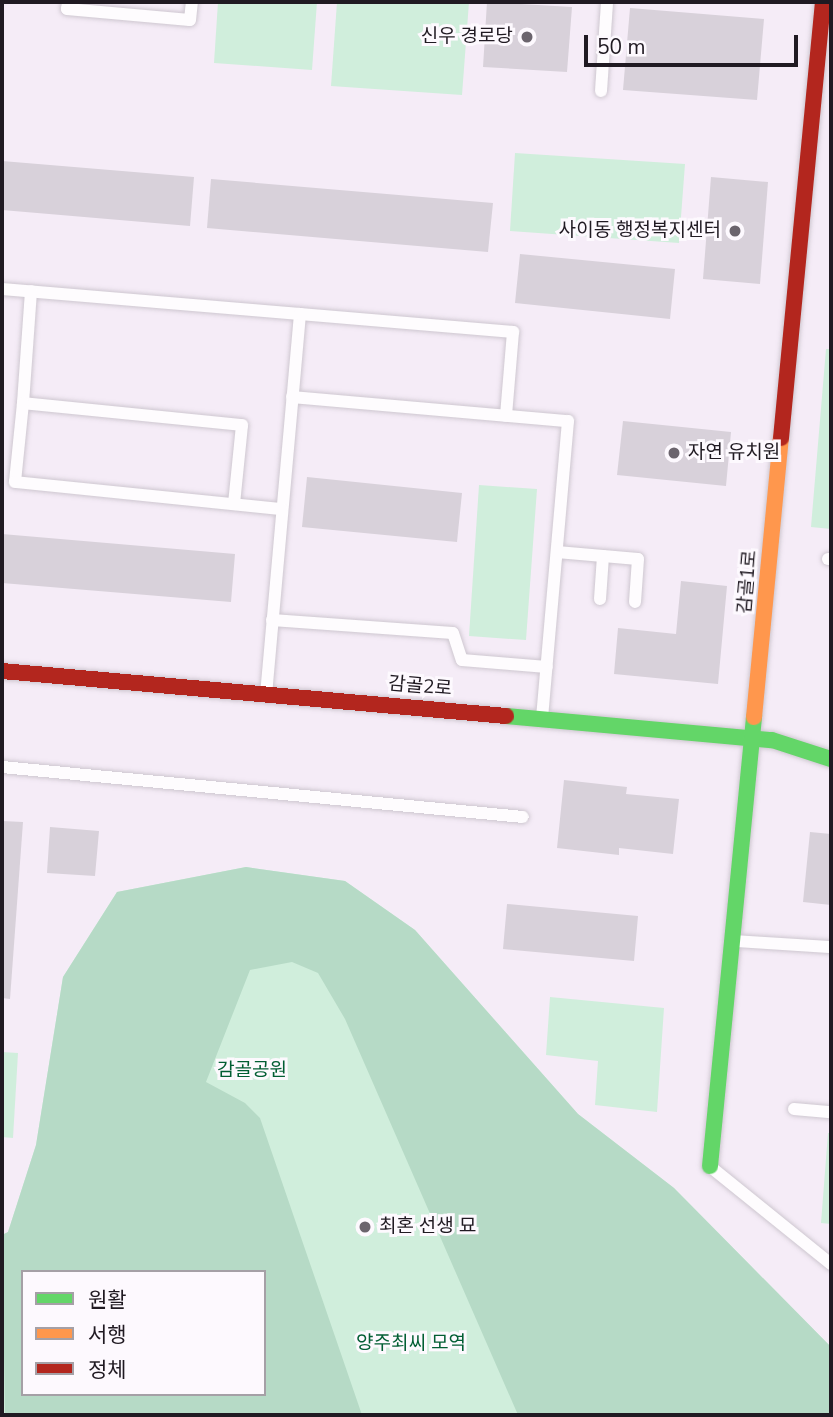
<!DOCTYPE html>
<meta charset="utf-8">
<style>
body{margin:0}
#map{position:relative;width:833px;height:1417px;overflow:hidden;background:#f5ecf7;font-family:"Nunito Sans","Noto Sans KR",sans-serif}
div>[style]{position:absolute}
.green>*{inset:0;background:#d0eedc}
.forest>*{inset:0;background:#b6dac6}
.building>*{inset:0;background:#d8d1da}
.roads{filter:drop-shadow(0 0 2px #cec7d0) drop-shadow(0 0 2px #cec7d0)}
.lane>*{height:12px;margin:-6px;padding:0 6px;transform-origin:6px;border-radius:6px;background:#fefcfe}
.fast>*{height:16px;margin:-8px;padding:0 8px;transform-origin:8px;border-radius:8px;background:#63d668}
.slow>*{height:16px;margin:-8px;padding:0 8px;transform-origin:8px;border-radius:8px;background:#ff974d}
.jam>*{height:16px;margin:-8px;padding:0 8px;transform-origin:8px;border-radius:8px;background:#b3261e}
.dots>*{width:19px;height:19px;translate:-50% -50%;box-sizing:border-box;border:4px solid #fdf9fe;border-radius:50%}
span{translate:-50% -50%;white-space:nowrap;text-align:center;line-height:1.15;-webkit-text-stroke:6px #fdf9fe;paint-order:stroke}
.poi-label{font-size:19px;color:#201a22}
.right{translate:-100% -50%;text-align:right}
.left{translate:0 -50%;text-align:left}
.street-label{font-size:19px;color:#201a22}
.park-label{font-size:19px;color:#025e33}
.frame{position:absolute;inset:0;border:4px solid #201a22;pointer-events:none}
.legend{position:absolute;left:21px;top:1270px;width:245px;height:126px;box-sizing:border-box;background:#fdf9fe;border:2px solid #a5a0a6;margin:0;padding:9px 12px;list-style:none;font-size:21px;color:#201a22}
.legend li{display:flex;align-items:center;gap:14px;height:35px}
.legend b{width:35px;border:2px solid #a5a0a6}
.scale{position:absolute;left:584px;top:35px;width:214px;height:32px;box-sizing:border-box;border:4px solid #201a22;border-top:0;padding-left:9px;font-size:21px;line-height:24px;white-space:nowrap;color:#201a22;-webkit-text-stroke:5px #fdf9fe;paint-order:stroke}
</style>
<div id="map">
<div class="green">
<div style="clip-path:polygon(218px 2px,317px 2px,312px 70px,214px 63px)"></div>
<div style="clip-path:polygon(337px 2px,469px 2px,462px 95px,331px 86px)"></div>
<div style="clip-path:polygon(515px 153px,685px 164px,679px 243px,510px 231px)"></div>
<div style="clip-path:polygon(826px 349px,831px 349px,831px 529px,811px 527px)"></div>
<div style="clip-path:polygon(479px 485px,537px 489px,526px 640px,469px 636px)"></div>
<div style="clip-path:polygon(evenodd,246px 867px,345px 881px,415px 930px,578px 1114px,674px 1188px,831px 1347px,831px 1415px,2px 1415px,2px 1235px,8px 1232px,36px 1145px,63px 977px,117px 892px,246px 867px,23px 1272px,264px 1272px,264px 1394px,23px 1394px,23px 1272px)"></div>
<div style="clip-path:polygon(550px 997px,664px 1008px,657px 1112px,595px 1105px,598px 1061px,546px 1055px)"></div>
<div style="clip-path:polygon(2px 1052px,18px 1053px,13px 1138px,2px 1137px)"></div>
<div style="clip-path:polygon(828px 1133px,831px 1133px,831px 1224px,821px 1223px)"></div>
</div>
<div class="forest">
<div style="clip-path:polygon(evenodd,246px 867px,345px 881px,415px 930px,578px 1114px,674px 1188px,831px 1347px,831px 1415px,518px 1415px,345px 1019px,318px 973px,292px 962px,250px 970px,206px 1082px,245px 1103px,260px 1118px,362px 1415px,5px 1415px,2px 1235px,8px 1232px,36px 1145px,63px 977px,117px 892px,246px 867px,23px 1272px,264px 1272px,264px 1394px,23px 1394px,23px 1272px)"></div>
</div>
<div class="building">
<div style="clip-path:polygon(487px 2px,572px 7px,567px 72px,483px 67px)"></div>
<div style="clip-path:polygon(630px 8px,764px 19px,757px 100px,623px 90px)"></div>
<div style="clip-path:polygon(2px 161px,194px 177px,190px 226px,2px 210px)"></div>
<div style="clip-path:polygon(711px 177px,768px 182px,760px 284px,703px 279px)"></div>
<div style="clip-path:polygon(211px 179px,493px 203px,488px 252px,207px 228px)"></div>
<div style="clip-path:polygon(520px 254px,675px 269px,670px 319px,515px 303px)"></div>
<div style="clip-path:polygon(623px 421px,731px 432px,726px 486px,617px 475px)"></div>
<div style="clip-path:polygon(307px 477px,462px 493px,457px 542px,302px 527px)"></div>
<div style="clip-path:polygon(2px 534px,235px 554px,231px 602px,2px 583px)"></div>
<div style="clip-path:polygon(681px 581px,727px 586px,718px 684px,614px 674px,618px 628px,676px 634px)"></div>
<div style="clip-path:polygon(564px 780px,627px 787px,626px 794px,679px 799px,673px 854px,619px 848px,619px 855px,557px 848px)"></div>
<div style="clip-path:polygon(2px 821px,23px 822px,10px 999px,2px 998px)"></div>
<div style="clip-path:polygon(50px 827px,99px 831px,95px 876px,47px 873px)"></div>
<div style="clip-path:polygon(810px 832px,831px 834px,831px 905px,803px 902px)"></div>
<div style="clip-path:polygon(507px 904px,638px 916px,634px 961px,503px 949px)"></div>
</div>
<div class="roads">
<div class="lane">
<div style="left:68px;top:2px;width:7px;rotate:98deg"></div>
<div style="left:67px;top:9px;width:123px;rotate:5.1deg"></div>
<div style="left:190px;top:20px;width:18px;rotate:-84deg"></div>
<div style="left:601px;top:91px;width:89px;rotate:-86.1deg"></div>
<div style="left:2px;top:289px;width:299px;rotate:4.8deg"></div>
<div style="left:300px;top:314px;width:381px;rotate:95.1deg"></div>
<div style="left:300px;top:314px;width:214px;rotate:4.8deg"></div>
<div style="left:513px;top:332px;width:84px;rotate:94.8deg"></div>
<div style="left:292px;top:397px;width:277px;rotate:5deg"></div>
<div style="left:568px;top:421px;width:297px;rotate:95deg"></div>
<div style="left:23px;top:403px;width:112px;rotate:-85.9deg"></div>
<div style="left:234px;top:504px;width:79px;rotate:-84.2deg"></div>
<div style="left:242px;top:425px;width:220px;rotate:-174.3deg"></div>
<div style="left:23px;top:403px;width:79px;rotate:95.8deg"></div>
<div style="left:15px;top:482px;width:268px;rotate:5.8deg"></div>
<div style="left:557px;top:552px;width:81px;rotate:4.9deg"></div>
<div style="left:638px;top:559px;width:43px;rotate:94deg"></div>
<div style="left:828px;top:559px;width:3px"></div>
<div style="left:600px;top:599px;width:43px;rotate:-86deg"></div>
<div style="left:272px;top:620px;width:181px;rotate:4.1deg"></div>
<div style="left:453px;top:633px;width:28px;rotate:72deg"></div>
<div style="left:462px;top:660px;width:85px;rotate:4.7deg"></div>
<div style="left:2px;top:767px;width:523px;rotate:5.48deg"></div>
<div style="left:735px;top:941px;width:96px;rotate:3.6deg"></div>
<div style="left:794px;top:1109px;width:37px;rotate:5deg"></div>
<div style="left:712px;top:1168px;width:153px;rotate:38.9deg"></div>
</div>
<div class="fast">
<div style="left:506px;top:716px;width:267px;rotate:5.2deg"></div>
<div style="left:772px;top:740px;width:62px;rotate:17.9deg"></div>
<div style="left:710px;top:1166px;width:451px;rotate:-84.4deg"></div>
</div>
<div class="slow">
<div style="left:754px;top:717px;width:280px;rotate:-84.5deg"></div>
</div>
<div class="jam">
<div style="left:781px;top:438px;width:438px;rotate:-84.5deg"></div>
<div style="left:2px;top:671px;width:506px;rotate:5.1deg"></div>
</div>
</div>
<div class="dots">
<div style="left:527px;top:37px;background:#6b646d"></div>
<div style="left:735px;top:231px;background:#6b646d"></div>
<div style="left:674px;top:453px;background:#6b646d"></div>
<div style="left:365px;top:1227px;background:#6b646d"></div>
</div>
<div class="poi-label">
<span class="right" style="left:513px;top:37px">신우 경로당</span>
<span class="right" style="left:721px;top:231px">사이동 행정복지센터</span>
<span class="left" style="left:688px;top:453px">자연 유치원</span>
<span class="left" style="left:379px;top:1227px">최혼 선생 묘</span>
</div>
<div class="street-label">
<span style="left:748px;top:582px;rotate:-85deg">감골1로</span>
<span style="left:420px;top:687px;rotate:5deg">감골2로</span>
</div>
<div class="park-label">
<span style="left:252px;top:1071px">감골공원</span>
<span style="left:411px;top:1344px">양주최씨 모역</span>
</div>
<div class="frame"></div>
<ul class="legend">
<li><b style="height:9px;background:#63d668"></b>원활</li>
<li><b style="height:9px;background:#ff974d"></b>서행</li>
<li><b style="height:9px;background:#b3261e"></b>정체</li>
</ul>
<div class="scale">50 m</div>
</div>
